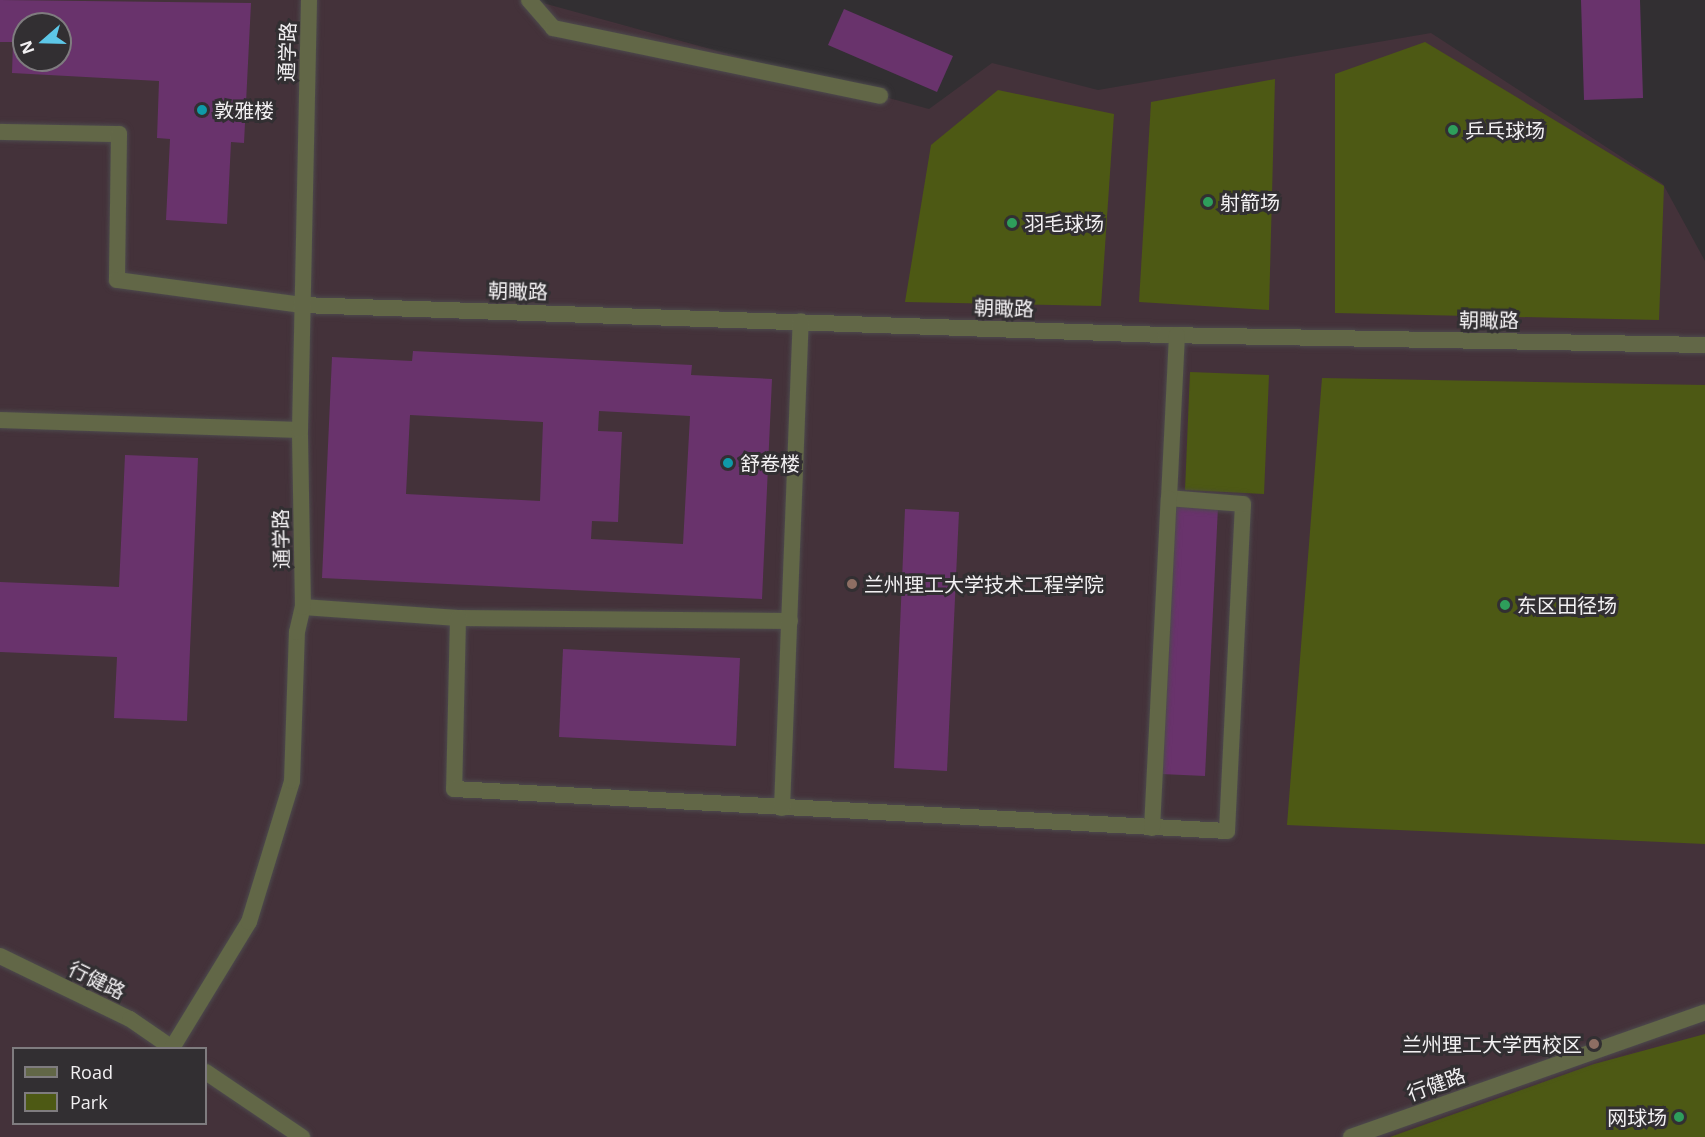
<!DOCTYPE html>
<meta charset="utf-8">
<style>
body{margin:0}
#map{position:relative;width:1705px;height:1137px;overflow:hidden;background:#322f32;font-family:"Open Sans","Noto Sans SC",sans-serif}
div>[style]{position:absolute}
.education>*{inset:0;background:#44323a}
.green>*{inset:0;background:#4d5914}
.building>*{inset:0;background:#69336c}
.roads{filter:drop-shadow(0 0 2px #4d4a4d) drop-shadow(0 0 2px #4d4a4d)}
.service>*{height:16px;margin:-8px;padding:0 8px;transform-origin:8px;border-radius:8px;background:#626747}
.minor>*{height:16px;margin:-8px;padding:0 8px;transform-origin:8px;border-radius:8px;background:#626747}
.dots>*{width:16px;height:16px;translate:-50% -50%;box-sizing:border-box;border:3px solid #322f32;border-radius:50%}
span{translate:-50% -50%;white-space:nowrap;text-align:center;line-height:1.15;-webkit-text-stroke:6px #322f32;paint-order:stroke}
.street-label{font-size:20px;color:#f2f0f2}
.poi-label{font-size:20px;color:#f2f0f2}
.left{translate:0 -50%;text-align:left}
.right{translate:-100% -50%;text-align:right}
.legend{position:absolute;left:12px;top:1047px;width:195px;height:78px;box-sizing:border-box;background:#322f32;border:2px solid #7f7c7f;margin:0;padding:8px 10px;list-style:none;font-size:18px;color:#f2f0f2}
.legend li{display:flex;align-items:center;gap:12px;height:30px}
.legend b{width:30px;border:2px solid #7f7c7f}
.north{position:absolute;left:12px;top:12px;width:60px;height:60px;box-sizing:border-box;background:#322f32;border:2px solid #7f7c7f;border-radius:50%;rotate:250deg;font-size:16px;font-weight:700;line-height:24px;text-align:center;color:#f2f0f2}
.north::after{content:'';display:block;margin:auto;width:21px;height:27px;background:#5dc7e8;clip-path:polygon(50% 0,100% 100%,50% 72%,0 100%)}
</style>
<div id="map">
<div class="education">
<div style="clip-path:polygon(evenodd,0 0,532px 0,929px 109px,992px 63px,1098px 90px,1431px 33px,1663px 184px,1705px 261px,1705px 1137px,0 1137px,0 0,24px 24px,60px 24px,60px 60px,24px 60px,24px 24px,0 0,14px 1048px,206px 1048px,206px 1124px,14px 1124px,14px 1048px)"></div>
</div>
<div class="green">
<div style="clip-path:polygon(1425px 42px,1664px 186px,1659px 320px,1335px 313px,1335px 74px)"></div>
<div style="clip-path:polygon(1275px 79px,1269px 310px,1139px 302px,1151px 102px)"></div>
<div style="clip-path:polygon(998px 90px,1114px 114px,1101px 306px,905px 302px,931px 145px)"></div>
<div style="clip-path:polygon(1190px 372px,1269px 375px,1264px 494px,1185px 490px)"></div>
<div style="clip-path:polygon(1322px 378px,1705px 385px,1705px 844px,1287px 825px)"></div>
<div style="clip-path:polygon(1705px 1034px,1705px 1137px,1390px 1137px,1594px 1064px)"></div>
</div>
<div class="building">
<div style="clip-path:polygon(evenodd,0 0,251px 3px,244px 143px,231px 142px,227px 224px,166px 220px,170px 139px,157px 138px,159px 81px,12px 73px,13px 42px,0 42px,0 0,24px 24px,60px 24px,60px 60px,24px 60px,24px 24px)"></div>
<div style="clip-path:polygon(1581px 0,1640px 0,1643px 98px,1584px 100px)"></div>
<div style="clip-path:polygon(844px 9px,953px 56px,937px 92px,828px 45px)"></div>
<div style="clip-path:polygon(evenodd,413px 351px,692px 365px,691px 375px,772px 379px,762px 599px,322px 578px,332px 357px,412px 361px,413px 351px,599px 411px,690px 416px,683px 544px,591px 539px,592px 521px,618px 522px,622px 432px,598px 431px,599px 411px,413px 351px,410px 415px,543px 422px,540px 501px,406px 494px,410px 415px)"></div>
<div style="clip-path:polygon(125px 455px,198px 458px,187px 721px,114px 718px,117px 657px,0 652px,0 582px,119px 587px)"></div>
<div style="clip-path:polygon(1174px 505px,1218px 507px,1205px 776px,1161px 774px)"></div>
<div style="clip-path:polygon(905px 509px,959px 512px,947px 771px,894px 768px)"></div>
<div style="clip-path:polygon(563px 649px,740px 658px,736px 746px,559px 737px)"></div>
</div>
<div class="roads">
<div class="service">
<div style="left:0;top:132px;width:119px;rotate:1deg"></div>
<div style="left:119px;top:134px;width:146px;rotate:90.8deg"></div>
<div style="left:117px;top:280px;width:186px;rotate:7.7deg"></div>
<div style="left:301px;top:305px;width:865px;rotate:1.99deg"></div>
<div style="left:1165px;top:335px;width:540px;rotate:1.06deg"></div>
<div style="left:0;top:420px;width:300px;rotate:1.9deg"></div>
<div style="left:303px;top:607px;width:155px;rotate:4.1deg"></div>
<div style="left:458px;top:618px;width:332px;rotate:0.5deg"></div>
<div style="left:458px;top:618px;width:171px;rotate:91.3deg"></div>
<div style="left:454px;top:789px;width:774px;rotate:3.11deg"></div>
<div style="left:1227px;top:831px;width:327px;rotate:-87.2deg"></div>
<div style="left:1243px;top:504px;width:74px;rotate:-175.4deg"></div>
<div style="left:1169px;top:498px;width:163px;rotate:-87.2deg"></div>
<div style="left:782px;top:808px;width:487px;rotate:-87.8deg"></div>
<div style="left:1152px;top:828px;width:330px;rotate:-87.1deg"></div>
<div style="left:0;top:956px;width:144px;rotate:25.9deg"></div>
<div style="left:130px;top:1019px;width:51px;rotate:34.6deg"></div>
<div style="left:172px;top:1048px;width:148px;rotate:-58.6deg"></div>
<div style="left:249px;top:922px;width:147px;rotate:-73deg"></div>
<div style="left:292px;top:781px;width:149px;rotate:-88.1deg"></div>
<div style="left:297px;top:632px;width:26px;rotate:-77deg"></div>
<div style="left:303px;top:607px;width:177px;rotate:-91deg"></div>
<div style="left:300px;top:430px;width:430px;rotate:-88.8deg"></div>
<div style="left:206px;top:1072px;width:116px;rotate:34.1deg"></div>
<div style="left:1351px;top:1137px;width:375px;rotate:-19.4deg"></div>
</div>
<div class="minor">
<div style="left:529px;top:0;width:37px;rotate:49deg"></div>
<div style="left:553px;top:28px;width:334px;rotate:11.7deg"></div>
</div>
</div>
<div class="dots">
<div style="left:202px;top:110px;background:#0f9aa8"></div>
<div style="left:1453px;top:130px;background:#2e9e5b"></div>
<div style="left:1208px;top:202px;background:#2e9e5b"></div>
<div style="left:1012px;top:223px;background:#2e9e5b"></div>
<div style="left:728px;top:463px;background:#0f9aa8"></div>
<div style="left:852px;top:584px;background:#8d6e63"></div>
<div style="left:1505px;top:605px;background:#2e9e5b"></div>
<div style="left:1594px;top:1044px;background:#8d6e63"></div>
<div style="left:1679px;top:1117px;background:#2e9e5b"></div>
</div>
<div class="street-label">
<span style="left:287px;top:52px;rotate:-88deg">通学路</span>
<span style="left:518px;top:291px;rotate:2deg">朝瞰路</span>
<span style="left:1004px;top:308px;rotate:2deg">朝瞰路</span>
<span style="left:1489px;top:320px;rotate:1deg">朝瞰路</span>
<span style="left:281px;top:539px;rotate:-91deg">通学路</span>
<span style="left:97px;top:980px;rotate:26deg">行健路</span>
<span style="left:1436px;top:1084px;rotate:-20deg">行健路</span>
</div>
<div class="poi-label">
<span class="left" style="left:214px;top:110px">敦雅楼</span>
<span class="left" style="left:1465px;top:130px">乒乓球场</span>
<span class="left" style="left:1220px;top:202px">射箭场</span>
<span class="left" style="left:1024px;top:223px">羽毛球场</span>
<span class="left" style="left:740px;top:463px">舒卷楼</span>
<span class="left" style="left:864px;top:584px">兰州理工大学技术工程学院</span>
<span class="left" style="left:1517px;top:605px">东区田径场</span>
<span class="right" style="left:1582px;top:1044px">兰州理工大学西校区</span>
<span class="right" style="left:1667px;top:1117px">网球场</span>
</div>
<ul class="legend">
<li><b style="height:8px;background:#626747"></b>Road</li>
<li><b style="height:16px;background:#4d5914"></b>Park</li>
</ul>
<div class="north">N</div>
</div>
